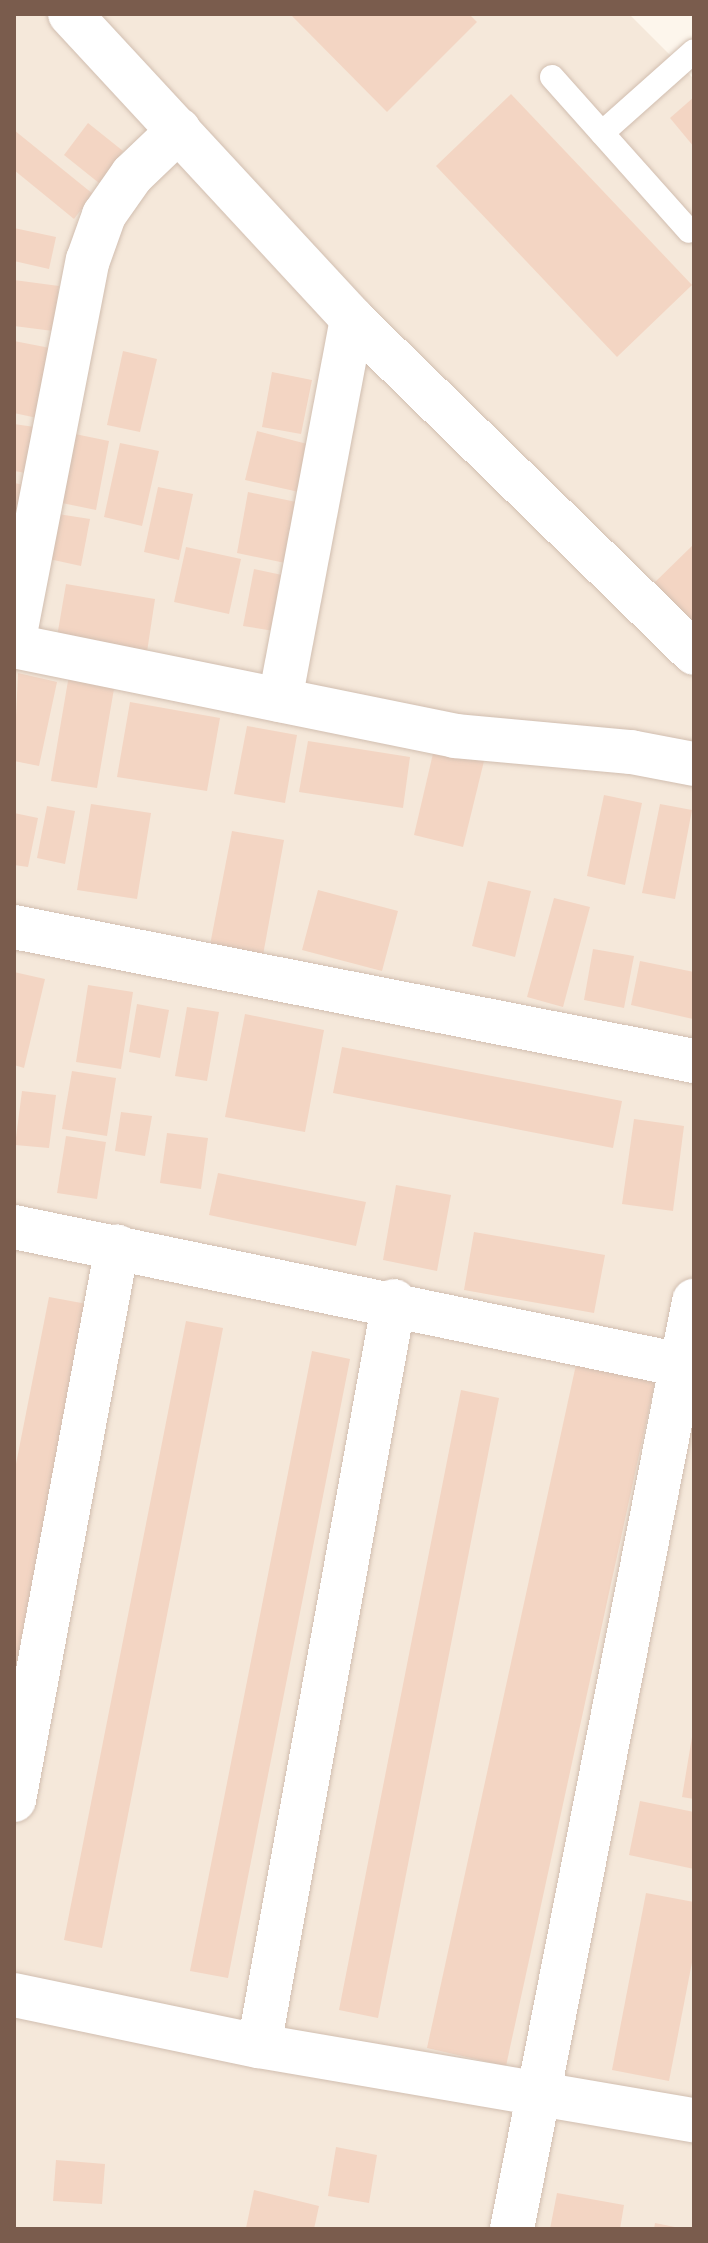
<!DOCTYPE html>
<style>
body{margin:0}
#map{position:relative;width:708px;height:2243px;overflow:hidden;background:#fdf6ec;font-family:Manrope,sans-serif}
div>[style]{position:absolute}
.residential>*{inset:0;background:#f5e8da}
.building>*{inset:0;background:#f3d5c3}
.roads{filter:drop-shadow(0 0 2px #d1beb0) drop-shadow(0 0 2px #d1beb0)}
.service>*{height:24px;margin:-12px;padding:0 12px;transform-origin:12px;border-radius:12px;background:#fff}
.minor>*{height:44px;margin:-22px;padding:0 22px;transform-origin:22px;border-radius:22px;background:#fff}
span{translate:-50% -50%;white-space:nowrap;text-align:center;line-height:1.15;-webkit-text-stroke:6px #fffaf3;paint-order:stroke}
.frame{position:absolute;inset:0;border:16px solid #7a5c4d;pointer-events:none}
</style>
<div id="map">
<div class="residential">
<div style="clip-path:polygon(14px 14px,629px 14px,694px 79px,694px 2229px,14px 2229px)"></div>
</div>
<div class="building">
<div style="clip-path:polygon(290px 14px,469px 14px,477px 22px,387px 112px)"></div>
<div style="clip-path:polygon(511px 94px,692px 285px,617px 357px,436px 166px)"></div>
<div style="clip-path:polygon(694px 97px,694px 147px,670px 118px)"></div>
<div style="clip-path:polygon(88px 123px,123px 151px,99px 183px,64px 155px)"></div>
<div style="clip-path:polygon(14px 130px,93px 194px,74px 219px,14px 170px)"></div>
<div style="clip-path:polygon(14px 228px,56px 237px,49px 269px,14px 261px)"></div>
<div style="clip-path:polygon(14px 280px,59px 286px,53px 331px,14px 326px)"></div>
<div style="clip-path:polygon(14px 341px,50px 348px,37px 418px,14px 413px)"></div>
<div style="clip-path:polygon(123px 351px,157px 359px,140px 432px,107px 425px)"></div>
<div style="clip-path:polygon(272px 372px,312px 380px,301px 434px,262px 427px)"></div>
<div style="clip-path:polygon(14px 424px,48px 429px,39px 475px,14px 471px)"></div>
<div style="clip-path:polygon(257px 431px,311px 445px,299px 492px,245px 480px)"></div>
<div style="clip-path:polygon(75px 434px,109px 441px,96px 510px,62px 503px)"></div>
<div style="clip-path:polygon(120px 443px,159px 451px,142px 526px,104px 517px)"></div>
<div style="clip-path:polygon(14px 483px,35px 487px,14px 537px)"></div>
<div style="clip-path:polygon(158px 487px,193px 494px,179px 560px,144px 552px)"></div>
<div style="clip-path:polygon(248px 492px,306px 504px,295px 565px,237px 553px)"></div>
<div style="clip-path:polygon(58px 514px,90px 519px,81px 566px,49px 559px)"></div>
<div style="clip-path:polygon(694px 544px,694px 633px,650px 587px)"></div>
<div style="clip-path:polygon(186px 547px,241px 559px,229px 614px,174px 602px)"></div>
<div style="clip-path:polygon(254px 569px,296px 578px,286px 633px,243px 626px)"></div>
<div style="clip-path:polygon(66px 584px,155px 599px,147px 652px,57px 637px)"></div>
<div style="clip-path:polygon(18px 673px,57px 682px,39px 766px,14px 761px)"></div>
<div style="clip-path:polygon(69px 675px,115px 683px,97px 788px,51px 781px)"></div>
<div style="clip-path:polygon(130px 702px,220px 718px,207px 791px,117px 777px)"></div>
<div style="clip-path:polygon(247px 726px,297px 735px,285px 803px,234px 794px)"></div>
<div style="clip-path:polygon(308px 741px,410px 757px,403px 808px,299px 792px)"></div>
<div style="clip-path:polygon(435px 745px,485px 757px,463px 847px,414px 835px)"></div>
<div style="clip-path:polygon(604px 795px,642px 803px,625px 885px,587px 876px)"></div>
<div style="clip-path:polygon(91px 804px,151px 813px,137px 899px,77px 890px)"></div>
<div style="clip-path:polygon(660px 804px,692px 810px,675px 899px,642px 893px)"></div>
<div style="clip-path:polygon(47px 806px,75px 811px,65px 864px,37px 858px)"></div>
<div style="clip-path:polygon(14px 813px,38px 818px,28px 867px,14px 865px)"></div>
<div style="clip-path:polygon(232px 831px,284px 840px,263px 955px,210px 945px)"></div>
<div style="clip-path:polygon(488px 881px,531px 891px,515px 957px,472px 946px)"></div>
<div style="clip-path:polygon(318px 890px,398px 911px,382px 971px,302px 950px)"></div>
<div style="clip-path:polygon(554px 898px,590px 907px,563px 1007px,527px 997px)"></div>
<div style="clip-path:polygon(593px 949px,634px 956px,624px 1008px,584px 1000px)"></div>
<div style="clip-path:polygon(640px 961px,694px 972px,693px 1019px,631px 1005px)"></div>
<div style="clip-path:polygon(14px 972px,45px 979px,24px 1068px,14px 1065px)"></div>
<div style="clip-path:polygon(88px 985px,133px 992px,121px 1069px,76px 1062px)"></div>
<div style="clip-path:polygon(137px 1004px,169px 1010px,160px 1058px,129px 1052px)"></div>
<div style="clip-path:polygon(187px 1007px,219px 1012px,207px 1081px,175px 1076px)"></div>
<div style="clip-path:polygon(245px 1014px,324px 1030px,305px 1132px,225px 1117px)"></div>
<div style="clip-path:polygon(342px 1047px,622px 1101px,613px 1148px,333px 1093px)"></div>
<div style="clip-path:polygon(72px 1071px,116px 1078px,107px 1136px,62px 1129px)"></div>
<div style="clip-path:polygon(22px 1091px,56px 1095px,49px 1148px,15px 1145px)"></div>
<div style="clip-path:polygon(121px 1112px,152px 1116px,145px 1156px,115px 1151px)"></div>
<div style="clip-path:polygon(634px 1119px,684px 1126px,673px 1211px,622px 1204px)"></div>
<div style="clip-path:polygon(167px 1133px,208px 1138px,201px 1189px,160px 1183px)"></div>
<div style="clip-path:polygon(66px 1136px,106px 1142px,97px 1199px,57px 1193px)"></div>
<div style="clip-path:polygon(218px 1173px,366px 1202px,356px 1246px,209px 1215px)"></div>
<div style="clip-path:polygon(396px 1185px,451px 1195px,437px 1271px,383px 1260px)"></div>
<div style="clip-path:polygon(474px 1232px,605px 1255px,594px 1313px,464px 1290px)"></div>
<div style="clip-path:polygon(49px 1297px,87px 1304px,15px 1670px,14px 1474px)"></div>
<div style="clip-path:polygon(186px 1321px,223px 1328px,102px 1948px,64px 1940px)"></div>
<div style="clip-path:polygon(312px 1351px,350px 1359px,228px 1978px,190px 1971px)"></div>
<div style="clip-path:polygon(577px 1360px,656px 1377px,506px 2066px,427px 2048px)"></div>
<div style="clip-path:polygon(461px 1390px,499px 1398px,378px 2018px,339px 2010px)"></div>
<div style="clip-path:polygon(692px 1737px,694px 1737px,694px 1799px,682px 1797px)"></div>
<div style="clip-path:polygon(640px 1801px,694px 1812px,694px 1869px,629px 1855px)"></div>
<div style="clip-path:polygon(646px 1893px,694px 1902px,694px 1952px,669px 2081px,612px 2070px)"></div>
<div style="clip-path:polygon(336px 2147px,377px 2155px,369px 2203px,328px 2196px)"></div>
<div style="clip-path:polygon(56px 2160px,105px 2164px,102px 2204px,53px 2201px)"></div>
<div style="clip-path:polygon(254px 2190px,319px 2206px,314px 2229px,246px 2228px)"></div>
<div style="clip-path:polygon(557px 2193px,624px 2205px,620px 2229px,550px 2229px)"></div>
<div style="clip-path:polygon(655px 2223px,680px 2228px,680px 2229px,654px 2229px)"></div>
</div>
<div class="roads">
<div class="service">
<div style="left:552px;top:77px;width:206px;rotate:48.3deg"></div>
<div style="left:602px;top:133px;width:123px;rotate:-41.7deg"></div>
</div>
<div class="minor">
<div style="left:70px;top:14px;width:415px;rotate:47.2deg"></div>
<div style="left:352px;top:319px;width:478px;rotate:44.3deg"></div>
<div style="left:14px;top:639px;width:386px;rotate:-79deg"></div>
<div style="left:88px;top:260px;width:48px;rotate:-70.4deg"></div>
<div style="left:104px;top:215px;width:49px;rotate:-55deg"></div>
<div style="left:132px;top:175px;width:65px;rotate:-43.8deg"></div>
<div style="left:14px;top:646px;width:450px;rotate:11.5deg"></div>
<div style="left:455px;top:736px;width:177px;rotate:5.2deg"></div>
<div style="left:631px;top:752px;width:64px;rotate:10.8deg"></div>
<div style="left:280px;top:700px;width:388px;rotate:-79.3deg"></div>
<div style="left:14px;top:927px;width:693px;rotate:11.15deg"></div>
<div style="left:14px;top:1227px;width:681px;rotate:11.69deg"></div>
<div style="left:14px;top:1800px;width:563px;rotate:-79.45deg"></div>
<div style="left:14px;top:1995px;width:250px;rotate:11.8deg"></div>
<div style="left:259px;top:2046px;width:441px;rotate:9.7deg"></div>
<div style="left:259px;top:2046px;width:757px;rotate:-79.73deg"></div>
<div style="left:512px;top:2229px;width:946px;rotate:-78.9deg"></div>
</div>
</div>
<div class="frame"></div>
</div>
